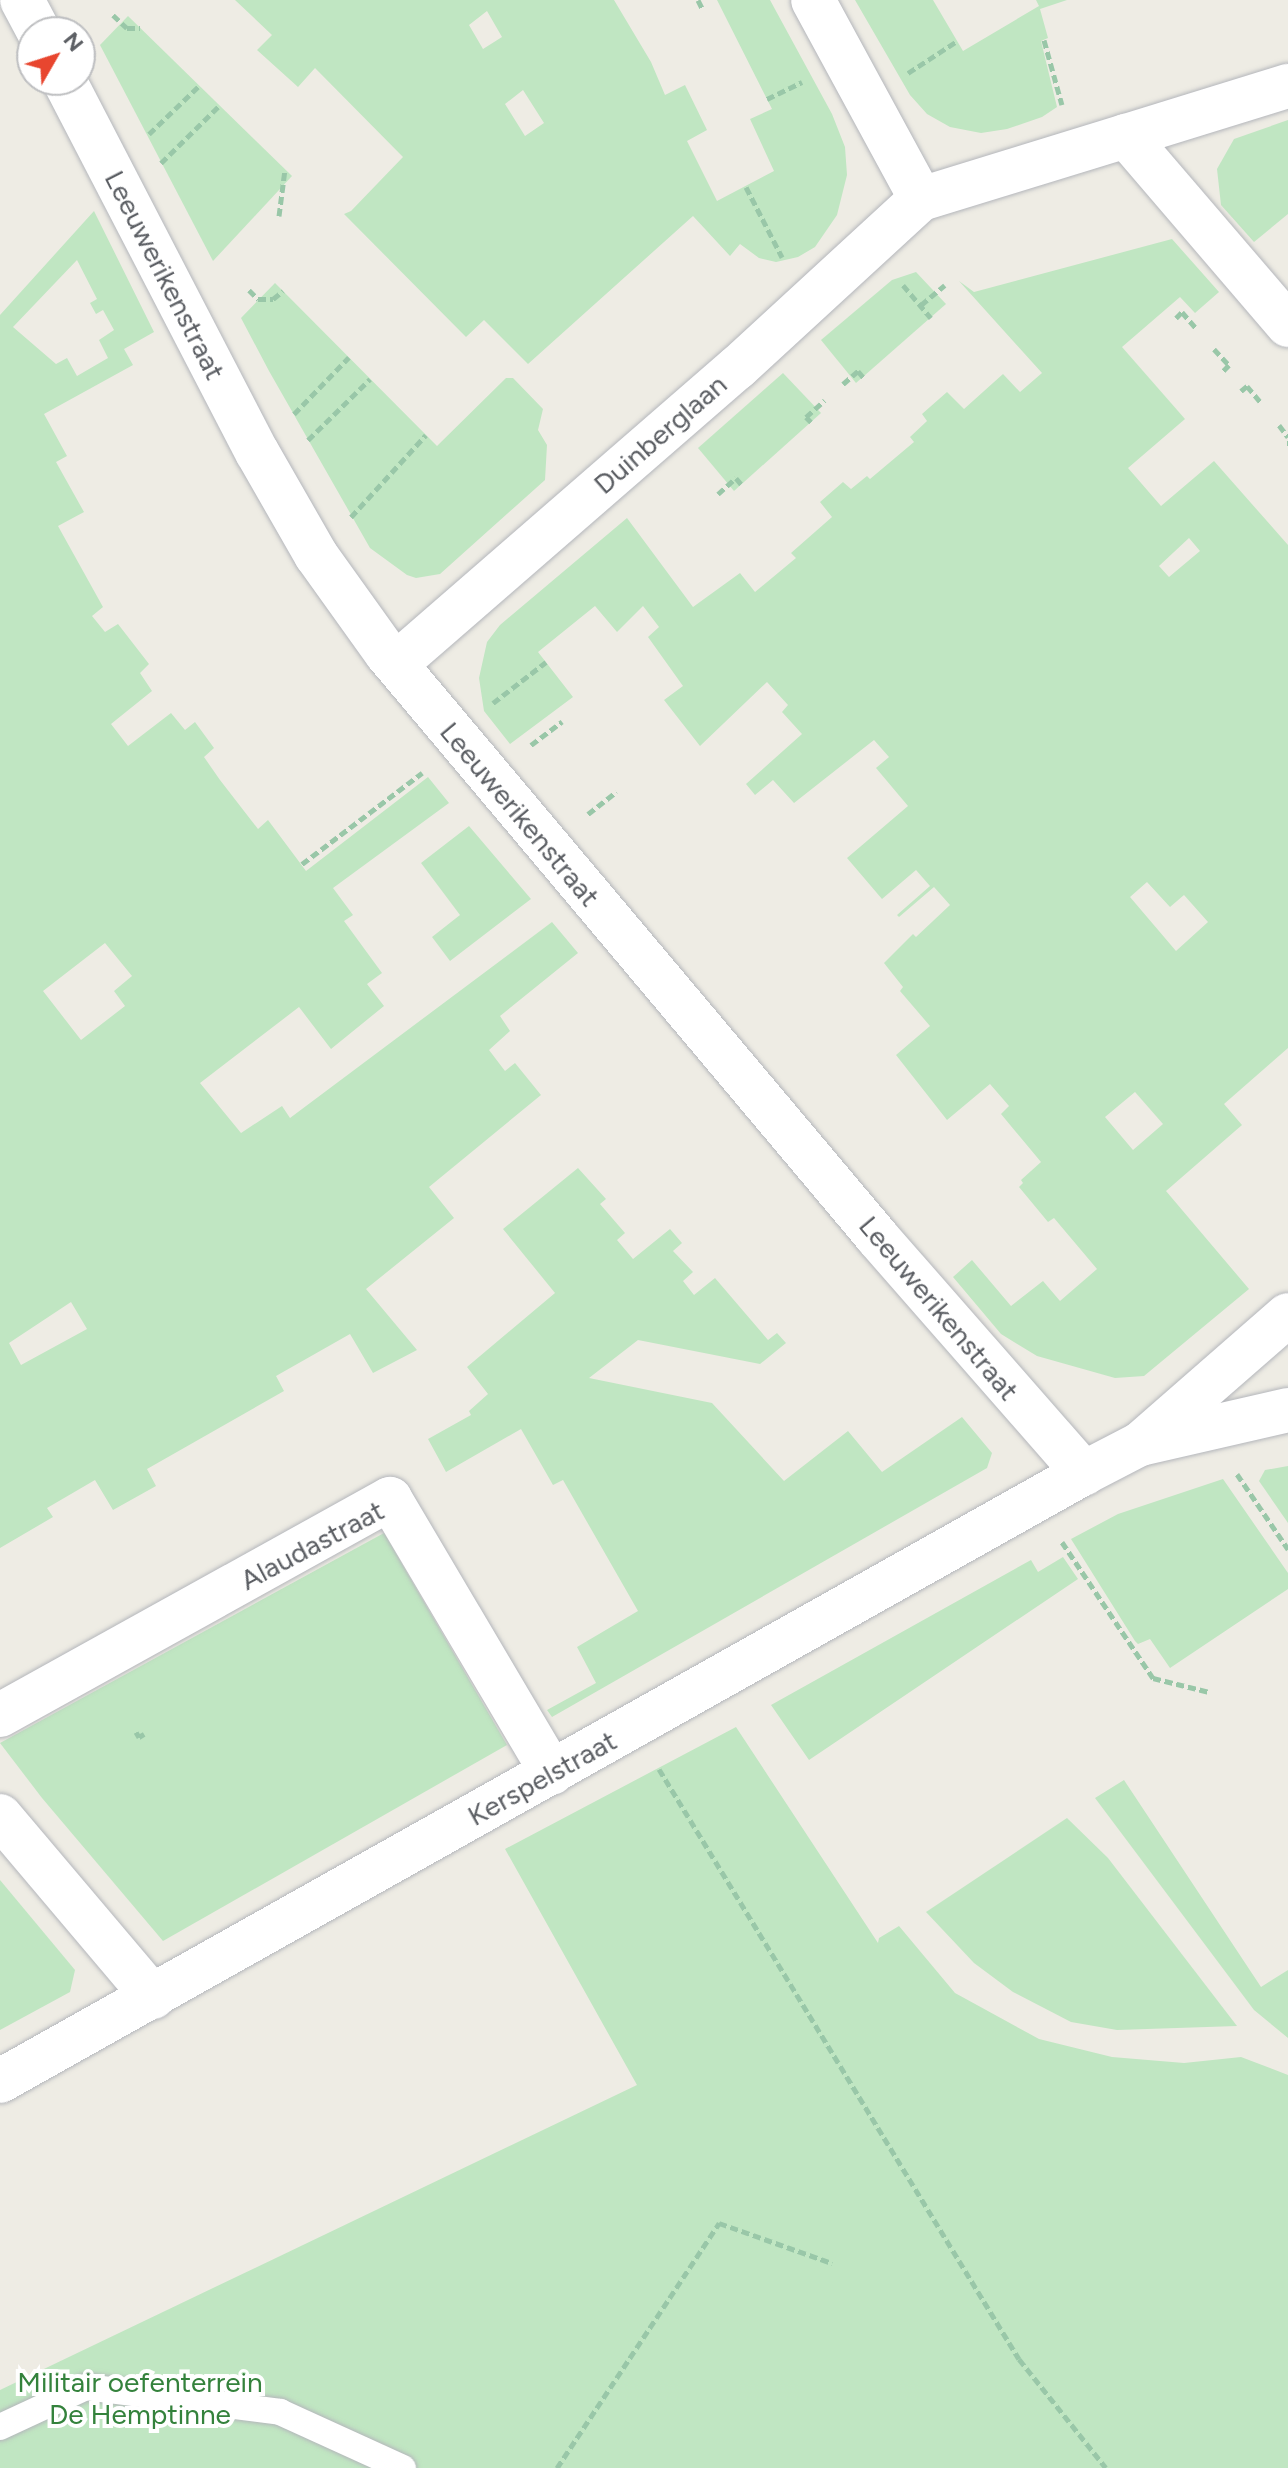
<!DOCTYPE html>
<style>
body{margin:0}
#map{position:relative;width:1288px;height:2468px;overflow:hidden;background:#eeece4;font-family:Figtree,sans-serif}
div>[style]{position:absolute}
.green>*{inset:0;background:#c0e6c2}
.path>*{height:5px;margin-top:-2.5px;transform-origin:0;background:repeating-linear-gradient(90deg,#99c7a8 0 8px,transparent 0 12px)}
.roads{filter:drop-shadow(0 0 2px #b4b6bb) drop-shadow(0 0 2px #b4b6bb)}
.service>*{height:26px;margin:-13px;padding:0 13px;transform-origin:13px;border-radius:13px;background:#fff}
.minor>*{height:44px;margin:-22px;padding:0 22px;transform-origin:22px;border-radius:22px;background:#fff}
.tertiary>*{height:44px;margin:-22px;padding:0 22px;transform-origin:22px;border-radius:22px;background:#fff}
span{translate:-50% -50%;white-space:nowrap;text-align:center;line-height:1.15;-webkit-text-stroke:8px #fff;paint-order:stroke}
.street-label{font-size:28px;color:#5c5f64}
.park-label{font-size:28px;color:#34823c}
.north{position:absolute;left:16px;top:16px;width:80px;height:80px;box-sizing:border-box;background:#fff;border:2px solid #bebfc1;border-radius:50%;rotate:51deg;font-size:22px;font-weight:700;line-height:32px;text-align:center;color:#5c5f64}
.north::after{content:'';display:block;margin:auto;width:28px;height:36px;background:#e8462f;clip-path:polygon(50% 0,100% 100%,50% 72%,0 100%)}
</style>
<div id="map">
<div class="green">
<div style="clip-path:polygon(evenodd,235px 0,614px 0,651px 62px,665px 95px,685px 85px,707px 130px,687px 141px,717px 201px,774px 171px,750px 119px,772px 109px,717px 0,770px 0,832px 114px,845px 147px,847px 175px,837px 215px,815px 247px,798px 257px,776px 262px,759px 258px,740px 244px,730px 256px,693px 216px,528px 364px,484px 320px,466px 337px,344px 214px,351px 211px,403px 157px,315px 68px,298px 87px,257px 50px,272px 35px,235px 0,487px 11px,502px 37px,483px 49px,469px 25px,487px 11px,235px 0,523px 90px,544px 123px,525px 136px,505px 104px,523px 90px)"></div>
<div style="clip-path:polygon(855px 0,933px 0,963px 51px,1039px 6px,1036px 0,1067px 0,1040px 9px,1048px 38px,1041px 41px,1057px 107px,1042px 117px,1007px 129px,981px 133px,950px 127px,927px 114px,910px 95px)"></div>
<div style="clip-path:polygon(128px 16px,292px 176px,213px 261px,100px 45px)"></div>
<div style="clip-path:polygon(1288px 120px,1288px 214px,1254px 242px,1221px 205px,1217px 169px,1234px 139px)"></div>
<div style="clip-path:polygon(evenodd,94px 211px,154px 332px,124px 349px,133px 365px,44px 414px,67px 456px,56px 462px,84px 512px,58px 526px,103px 607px,92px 616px,105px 632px,118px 624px,149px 664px,140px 673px,152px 691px,111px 724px,128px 746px,171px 713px,185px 730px,195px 722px,214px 748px,204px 757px,220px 780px,258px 829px,268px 820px,306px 871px,428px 777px,449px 803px,333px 888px,353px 915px,344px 921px,382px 973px,367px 984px,384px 1006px,331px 1049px,299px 1007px,200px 1083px,241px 1133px,282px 1106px,290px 1118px,552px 922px,578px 953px,500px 1016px,510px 1031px,489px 1050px,505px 1071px,515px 1063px,541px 1095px,429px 1187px,454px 1218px,366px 1289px,417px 1350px,373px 1373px,350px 1334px,276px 1376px,284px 1391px,147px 1469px,156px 1486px,113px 1510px,95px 1480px,47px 1508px,53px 1517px,0 1548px,0 315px,94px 211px,77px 260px,97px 299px,90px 303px,96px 314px,103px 310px,114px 330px,99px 340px,108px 358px,77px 376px,67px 358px,56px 364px,13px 327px,77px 260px,94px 211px,105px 943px,132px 976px,114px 991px,125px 1006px,81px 1040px,43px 991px,105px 943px,94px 211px,71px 1302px,87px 1329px,21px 1365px,9px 1343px,71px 1302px)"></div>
<div style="clip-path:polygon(evenodd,1172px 239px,1219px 292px,1195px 313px,1180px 297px,1122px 347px,1185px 419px,1128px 468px,1161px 506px,1214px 461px,1288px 545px,1288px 1048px,1224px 1104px,1242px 1125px,1166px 1191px,1249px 1289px,1144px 1376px,1115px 1378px,1037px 1356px,1001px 1334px,953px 1277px,972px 1260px,1011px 1306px,1043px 1281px,1060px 1301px,1097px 1269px,1054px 1218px,1048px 1222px,1019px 1187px,1023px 1183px,1021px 1180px,1041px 1162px,1001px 1114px,1009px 1106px,990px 1084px,947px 1120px,896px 1055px,930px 1026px,900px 991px,903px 987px,884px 963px,913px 934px,916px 937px,950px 905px,934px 887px,899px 917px,897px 915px,930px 886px,916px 870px,882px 899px,847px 858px,908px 806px,876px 768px,889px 757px,874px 740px,794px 803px,773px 780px,755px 795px,746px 784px,802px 734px,782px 712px,788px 705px,767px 682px,700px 746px,664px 700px,683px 686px,648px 637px,659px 627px,643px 606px,617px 632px,595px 606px,538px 652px,573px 697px,510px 744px,484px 711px,479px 678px,487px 642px,500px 625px,627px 518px,693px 607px,740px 573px,755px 592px,796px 558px,791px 553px,832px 517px,820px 502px,843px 482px,851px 489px,867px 476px,870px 479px,914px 442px,910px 437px,927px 421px,922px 414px,947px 392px,964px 409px,1003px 374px,1020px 392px,1042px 373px,959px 281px,974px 292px,1172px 239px,1189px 538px,1200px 551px,1169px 577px,1159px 566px,1189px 538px,1172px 239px,1147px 882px,1170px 907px,1184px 895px,1208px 922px,1176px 951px,1130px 897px,1147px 882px,1172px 239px,1135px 1092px,1163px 1124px,1133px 1150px,1105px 1117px,1135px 1092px)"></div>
<div style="clip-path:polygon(916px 272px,946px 304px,856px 383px,821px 340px,892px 280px)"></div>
<div style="clip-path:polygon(275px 283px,437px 446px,506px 378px,513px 378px,543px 409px,538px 430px,547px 445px,545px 480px,440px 574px,416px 578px,407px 575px,370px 548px,269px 371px,241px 318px)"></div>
<div style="clip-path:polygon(783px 373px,821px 413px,734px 491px,698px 448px)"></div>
<div style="clip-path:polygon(469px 826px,531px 899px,450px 961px,432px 937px,460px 915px,421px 863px)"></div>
<div style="clip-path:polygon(578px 1168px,606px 1199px,600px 1204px,625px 1233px,617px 1240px,633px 1259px,670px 1229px,682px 1243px,673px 1251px,693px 1272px,683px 1281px,694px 1295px,715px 1278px,768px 1340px,777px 1333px,786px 1343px,760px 1364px,638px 1340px,589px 1378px,712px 1403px,784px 1481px,848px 1431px,882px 1472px,962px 1417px,992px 1453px,987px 1468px,552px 1717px,547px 1710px,596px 1683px,577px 1647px,638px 1611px,563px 1480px,553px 1485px,521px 1429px,446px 1472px,428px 1439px,471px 1415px,469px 1411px,488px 1394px,467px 1367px,555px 1293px,503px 1229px)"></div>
<div style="clip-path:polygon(1288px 1466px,1288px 1523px,1259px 1481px,1265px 1470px)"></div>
<div style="clip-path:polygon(1223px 1479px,1288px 1573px,1288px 1589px,1170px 1668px,1150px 1639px,1138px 1644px,1135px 1641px,1071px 1539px,1118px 1514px)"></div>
<div style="clip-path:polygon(384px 1533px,507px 1745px,163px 1941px,42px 1798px,0 1743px)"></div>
<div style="clip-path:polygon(1063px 1557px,1078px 1579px,809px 1760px,771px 1705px,1031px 1560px,1038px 1572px)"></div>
<div style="clip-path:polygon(736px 1727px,878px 1943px,879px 1938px,899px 1926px,955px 1993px,1039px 2039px,1112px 2057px,1184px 2063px,1241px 2057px,1288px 2075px,1288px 2468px,0 2468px,0 2390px,637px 2085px,505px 1849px)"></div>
<div style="clip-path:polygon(1124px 1780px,1261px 1987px,1288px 1970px,1288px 2038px,1254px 2010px,1095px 1798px)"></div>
<div style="clip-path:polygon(1067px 1818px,1108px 1858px,1237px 2026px,1117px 2030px,1071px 2022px,1013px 1992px,974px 1963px,926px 1912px)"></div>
<div style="clip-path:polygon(0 1880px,75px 1970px,70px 1992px,0 2030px)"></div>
</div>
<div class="path">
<div style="left:698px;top:0;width:9px;rotate:63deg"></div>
<div style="left:113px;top:15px;width:19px;rotate:43deg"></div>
<div style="left:127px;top:28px;width:13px"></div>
<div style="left:1044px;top:40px;width:67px;rotate:74.5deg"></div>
<div style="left:908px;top:73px;width:59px;rotate:-33.1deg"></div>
<div style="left:767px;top:99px;width:39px;rotate:-26deg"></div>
<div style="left:149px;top:134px;width:71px;rotate:-43.9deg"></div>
<div style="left:161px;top:163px;width:83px;rotate:-44.5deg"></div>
<div style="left:746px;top:187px;width:79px;rotate:62.8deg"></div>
<div style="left:279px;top:216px;width:47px;rotate:-82.7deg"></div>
<div style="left:903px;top:285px;width:43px;rotate:49.7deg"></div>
<div style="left:249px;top:290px;width:13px;rotate:45deg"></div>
<div style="left:258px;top:299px;width:15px"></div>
<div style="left:273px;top:299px;width:13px;rotate:-39deg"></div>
<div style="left:921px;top:305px;width:31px;rotate:-40deg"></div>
<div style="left:1176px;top:318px;width:8px;rotate:-45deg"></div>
<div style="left:1182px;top:312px;width:21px;rotate:49deg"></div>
<div style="left:1214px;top:349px;width:22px;rotate:47deg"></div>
<div style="left:1229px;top:365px;width:8px;rotate:135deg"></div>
<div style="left:843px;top:384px;width:20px;rotate:-41deg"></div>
<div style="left:858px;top:371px;width:8px;rotate:50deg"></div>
<div style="left:1241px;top:391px;width:8px;rotate:-40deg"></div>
<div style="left:1247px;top:386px;width:23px;rotate:50deg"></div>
<div style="left:294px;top:414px;width:79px;rotate:-46deg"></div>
<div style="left:811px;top:422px;width:7px;rotate:-135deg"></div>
<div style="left:806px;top:417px;width:25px;rotate:-42deg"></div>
<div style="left:1279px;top:425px;width:15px;rotate:53deg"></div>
<div style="left:308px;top:440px;width:87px;rotate:-44.5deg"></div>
<div style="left:1287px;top:443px;width:1px"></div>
<div style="left:718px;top:494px;width:24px;rotate:-42deg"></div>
<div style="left:736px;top:478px;width:8px;rotate:50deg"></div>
<div style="left:351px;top:517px;width:111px;rotate:-47.6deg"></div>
<div style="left:493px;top:703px;width:67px;rotate:-37.7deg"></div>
<div style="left:531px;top:745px;width:39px;rotate:-37deg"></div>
<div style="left:588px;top:814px;width:36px;rotate:-38deg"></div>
<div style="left:302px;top:864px;width:151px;rotate:-37.2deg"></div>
<div style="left:1237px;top:1474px;width:91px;rotate:55.8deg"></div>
<div style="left:1062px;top:1542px;width:164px;rotate:56.2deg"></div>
<div style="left:1153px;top:1678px;width:58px;rotate:14deg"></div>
<div style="left:136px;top:1732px;width:6px;rotate:59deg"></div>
<div style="left:139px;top:1737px;width:6px;rotate:-31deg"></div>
<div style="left:659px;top:1769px;width:691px;rotate:58.61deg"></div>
<div style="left:1019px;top:2359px;width:139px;rotate:51.4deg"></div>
<div style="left:557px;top:2468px;width:294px;rotate:-56.5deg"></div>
<div style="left:719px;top:2223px;width:120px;rotate:19.5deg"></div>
</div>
<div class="roads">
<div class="service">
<div style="left:0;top:2427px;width:95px;rotate:-24.9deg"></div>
<div style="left:86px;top:2387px;width:196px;rotate:7.3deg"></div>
<div style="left:280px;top:2412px;width:135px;rotate:24.5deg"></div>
</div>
<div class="minor">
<div style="left:1126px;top:136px;width:170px;rotate:-17.2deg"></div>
<div style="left:921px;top:199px;width:214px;rotate:-17.1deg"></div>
<div style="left:1126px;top:136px;width:249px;rotate:49.4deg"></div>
<div style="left:396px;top:664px;width:452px;rotate:-41deg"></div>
<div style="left:737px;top:368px;width:250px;rotate:-42.6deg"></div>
<div style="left:921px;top:199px;width:226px;rotate:-118.5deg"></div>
<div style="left:1140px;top:1444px;width:196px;rotate:-41.1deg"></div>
<div style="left:0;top:1715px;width:446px;rotate:-29deg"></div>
<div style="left:390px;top:1499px;width:318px;rotate:59.4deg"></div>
<div style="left:0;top:1816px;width:237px;rotate:49.8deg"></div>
</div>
<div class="tertiary">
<div style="left:22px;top:0;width:36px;rotate:62deg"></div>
<div style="left:64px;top:80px;width:419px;rotate:62.6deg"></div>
<div style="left:257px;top:452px;width:119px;rotate:60.2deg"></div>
<div style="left:316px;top:555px;width:122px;rotate:54.4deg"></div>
<div style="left:387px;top:654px;width:763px;rotate:49.94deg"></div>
<div style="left:878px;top:1238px;width:313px;rotate:48.8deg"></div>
<div style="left:0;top:2081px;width:1243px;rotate:-29.29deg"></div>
<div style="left:1084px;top:1473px;width:63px;rotate:-27.4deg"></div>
<div style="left:1140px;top:1444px;width:152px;rotate:-12.9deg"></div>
</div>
</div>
<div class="street-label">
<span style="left:165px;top:275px;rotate:63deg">Leeuwerikenstraat</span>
<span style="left:660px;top:434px;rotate:-41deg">Duinberglaan</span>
<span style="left:520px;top:814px;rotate:50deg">Leeuwerikenstraat</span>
<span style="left:939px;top:1308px;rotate:50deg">Leeuwerikenstraat</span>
<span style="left:312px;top:1545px;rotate:-28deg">Alaudastraat</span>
<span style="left:542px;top:1778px;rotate:-29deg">Kerspelstraat</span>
</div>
<div class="park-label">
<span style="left:140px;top:2398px">Militair oefenterrein<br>De Hemptinne</span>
</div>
<div class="north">N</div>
</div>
